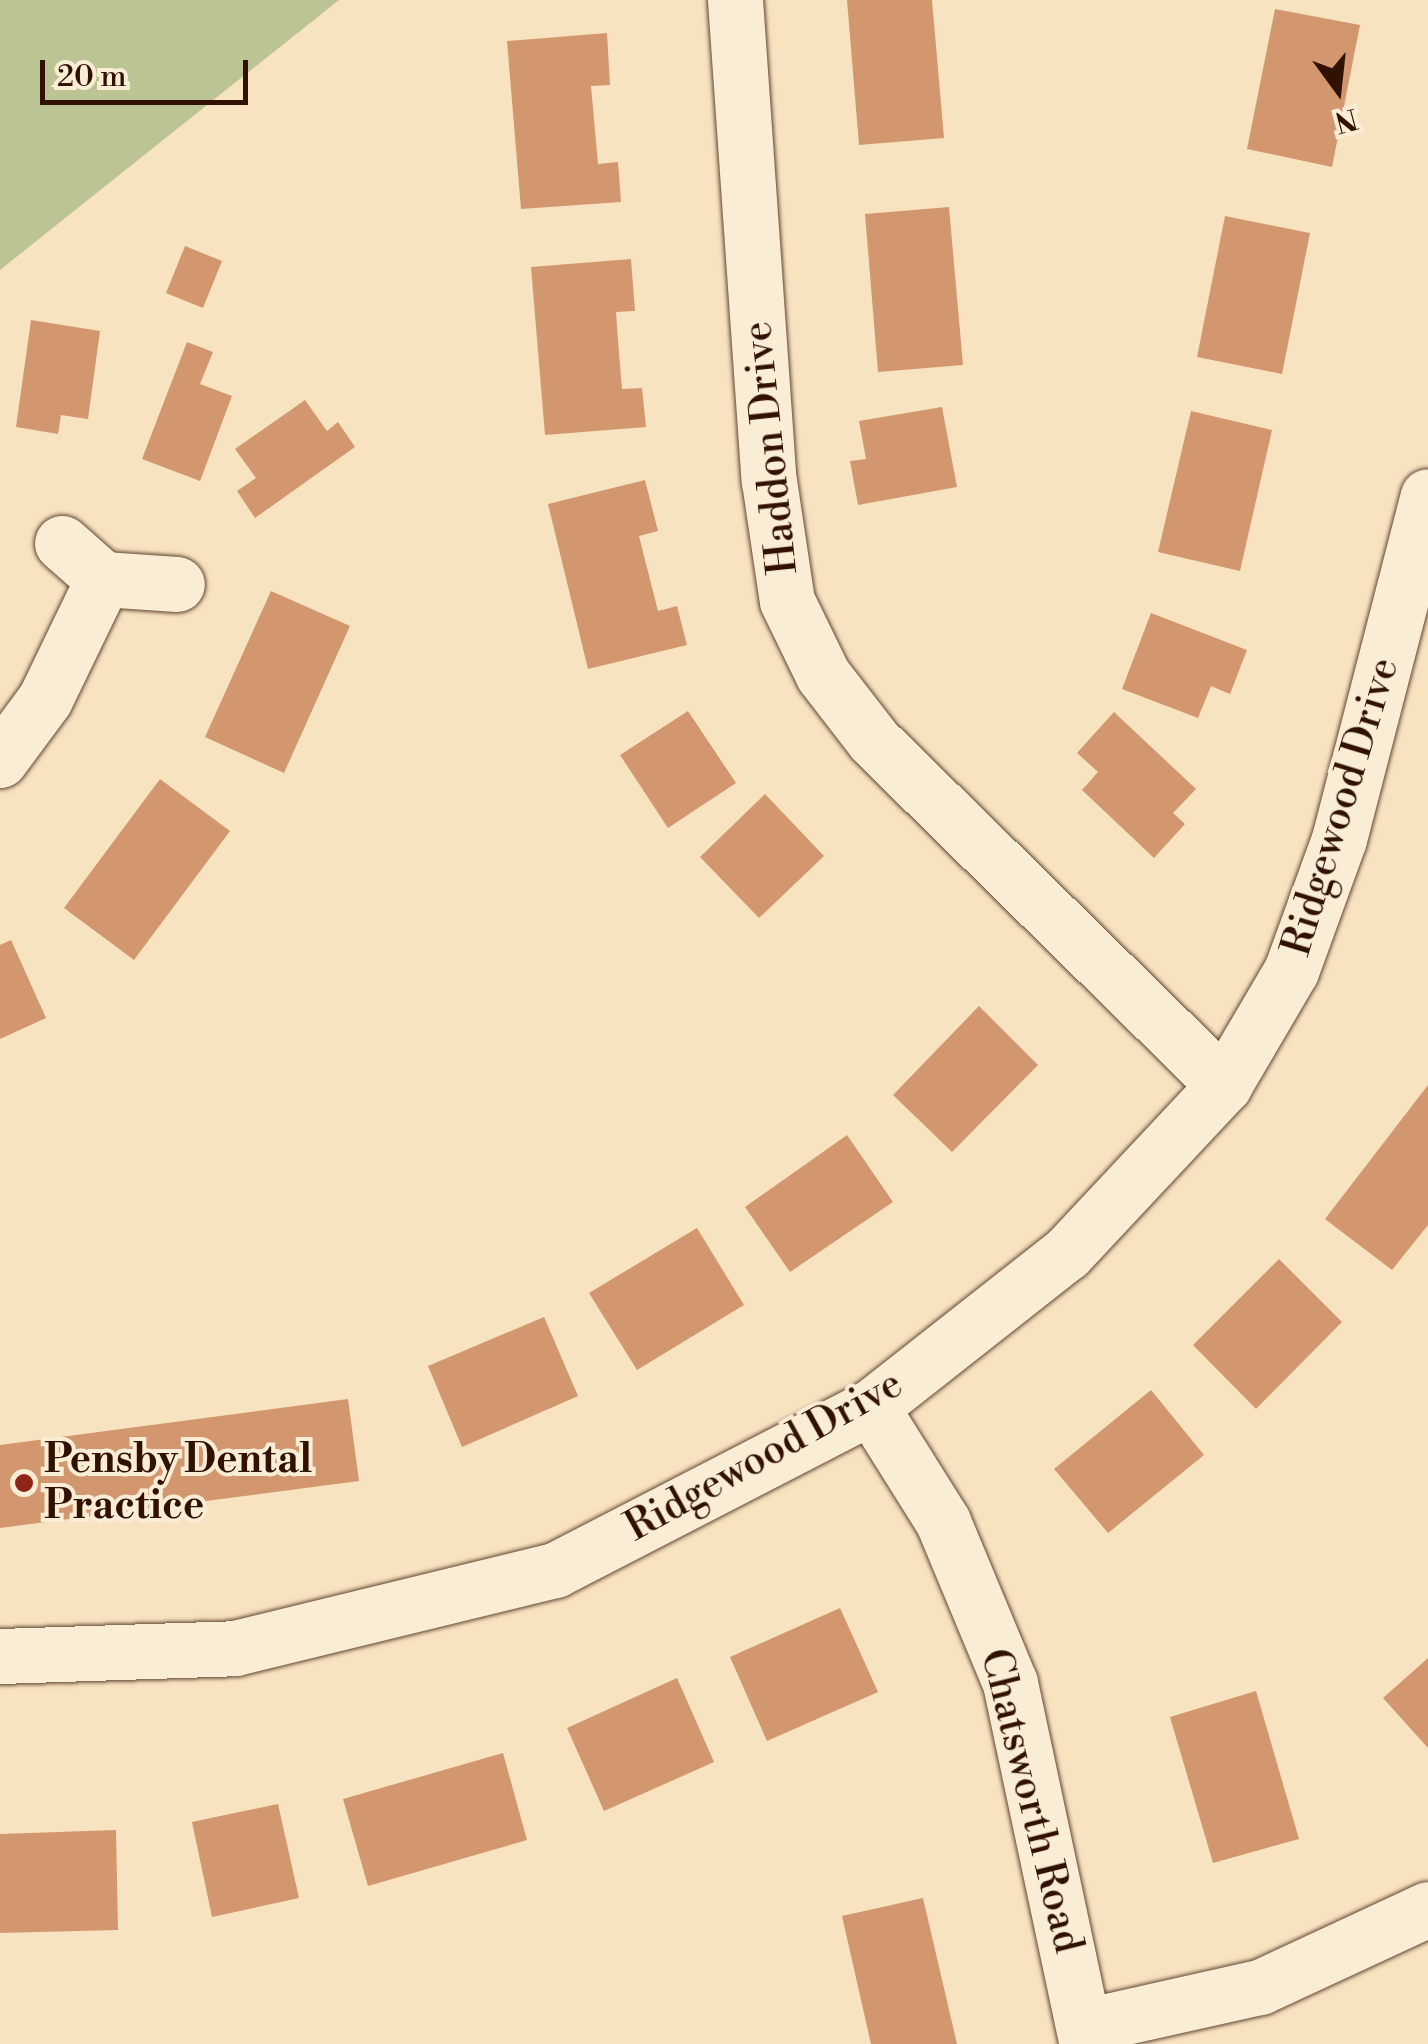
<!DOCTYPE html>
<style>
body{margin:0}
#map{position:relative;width:1428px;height:2044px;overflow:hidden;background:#f8e3c0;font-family:"Libre Bodoni",serif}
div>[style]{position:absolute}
.green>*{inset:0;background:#bdc493}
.building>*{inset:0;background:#d2976f}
.roads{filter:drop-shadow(0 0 2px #634632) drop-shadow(0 0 2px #634632)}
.minor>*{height:55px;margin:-27.5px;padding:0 27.5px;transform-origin:27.5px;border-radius:27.5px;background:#faedd6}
.dots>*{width:28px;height:28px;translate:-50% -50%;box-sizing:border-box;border:5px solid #faedd6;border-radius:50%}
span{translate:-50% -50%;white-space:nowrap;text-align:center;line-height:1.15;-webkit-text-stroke:8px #faedd6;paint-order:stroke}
.street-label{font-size:40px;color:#311102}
.poi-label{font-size:40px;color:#311102;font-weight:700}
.left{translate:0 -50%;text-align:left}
.north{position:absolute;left:1288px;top:40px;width:100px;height:100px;-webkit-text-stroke:8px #faedd6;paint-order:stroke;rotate:165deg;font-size:28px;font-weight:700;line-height:40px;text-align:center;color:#311102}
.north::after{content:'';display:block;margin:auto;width:35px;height:45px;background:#311102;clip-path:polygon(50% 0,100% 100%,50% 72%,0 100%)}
.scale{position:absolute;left:40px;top:60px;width:208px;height:45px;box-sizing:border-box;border:5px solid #311102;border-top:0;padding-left:12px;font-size:30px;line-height:35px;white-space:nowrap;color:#311102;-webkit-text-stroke:8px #faedd6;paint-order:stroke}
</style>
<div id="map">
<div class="green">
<div style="clip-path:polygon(0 0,339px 0,0 270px)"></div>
</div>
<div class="building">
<div style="clip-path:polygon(847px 0,932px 0,944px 138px,859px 145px)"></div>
<div style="clip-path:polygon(1275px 9px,1360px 25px,1332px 167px,1247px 149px)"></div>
<div style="clip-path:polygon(607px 33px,610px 85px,591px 86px,598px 164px,618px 162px,621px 202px,521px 209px,507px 41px)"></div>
<div style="clip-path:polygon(949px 207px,963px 365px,878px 372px,865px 214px)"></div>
<div style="clip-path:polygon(1225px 216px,1310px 233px,1282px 374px,1197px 357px)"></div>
<div style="clip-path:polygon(185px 246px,222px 261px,203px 308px,166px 293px)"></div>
<div style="clip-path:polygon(631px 259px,635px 311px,616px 312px,619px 353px,622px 389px,642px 388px,646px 427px,545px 435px,531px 267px)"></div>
<div style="clip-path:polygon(31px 320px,100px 331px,88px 419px,61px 415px,58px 434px,16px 427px)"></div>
<div style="clip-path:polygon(187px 342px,213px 352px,200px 384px,232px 396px,200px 481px,142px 459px)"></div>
<div style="clip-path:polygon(305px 400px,327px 431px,338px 422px,355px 447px,255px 518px,237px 491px,256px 478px,235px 449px)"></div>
<div style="clip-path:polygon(942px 407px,957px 487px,858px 505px,850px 461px,866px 459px,859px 421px)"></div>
<div style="clip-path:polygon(1191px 411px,1272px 430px,1240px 571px,1158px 552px)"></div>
<div style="clip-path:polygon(645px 480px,658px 531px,639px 536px,658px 611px,677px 606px,687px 645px,588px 669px,548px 504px)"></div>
<div style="clip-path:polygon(271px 591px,350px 626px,284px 773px,205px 737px)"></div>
<div style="clip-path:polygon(1151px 613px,1247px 650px,1230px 694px,1211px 686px,1198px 718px,1122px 689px)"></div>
<div style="clip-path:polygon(688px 711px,736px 783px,668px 828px,620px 755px)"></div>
<div style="clip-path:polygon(1114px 712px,1196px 789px,1173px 813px,1185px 824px,1154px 858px,1082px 790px,1098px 772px,1077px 753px)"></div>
<div style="clip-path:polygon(160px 779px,230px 831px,134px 960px,64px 908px)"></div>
<div style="clip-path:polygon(765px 794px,824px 856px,759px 918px,700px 857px)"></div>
<div style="clip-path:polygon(11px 940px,46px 1018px,0 1039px,0 945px)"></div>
<div style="clip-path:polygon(979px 1006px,1038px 1065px,952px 1152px,893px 1095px)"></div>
<div style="clip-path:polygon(1428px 1085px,1428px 1225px,1392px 1270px,1325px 1219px)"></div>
<div style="clip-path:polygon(847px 1135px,893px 1202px,790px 1272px,745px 1207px)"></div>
<div style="clip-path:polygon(697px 1228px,744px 1305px,637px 1370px,589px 1293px)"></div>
<div style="clip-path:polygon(1279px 1259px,1342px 1322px,1256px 1409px,1193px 1345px)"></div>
<div style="clip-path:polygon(544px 1317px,578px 1396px,462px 1447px,428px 1366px)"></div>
<div style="clip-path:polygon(1151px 1390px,1204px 1455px,1108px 1533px,1054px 1469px)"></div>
<div style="clip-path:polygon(348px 1399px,359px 1481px,0 1528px,0 1445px)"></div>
<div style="clip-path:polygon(840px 1608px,878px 1692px,767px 1741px,730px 1657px)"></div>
<div style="clip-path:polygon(1428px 1658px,1428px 1748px,1383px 1698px)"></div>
<div style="clip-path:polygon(677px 1678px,714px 1762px,604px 1811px,567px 1728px)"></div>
<div style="clip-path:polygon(1256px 1691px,1299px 1839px,1213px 1863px,1170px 1717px)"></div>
<div style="clip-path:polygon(503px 1753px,527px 1840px,368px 1886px,343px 1799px)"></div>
<div style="clip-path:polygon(278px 1804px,299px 1898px,212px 1917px,192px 1822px)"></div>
<div style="clip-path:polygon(116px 1830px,118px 1930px,0 1933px,0 1834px)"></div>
<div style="clip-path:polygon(923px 1898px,957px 2044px,871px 2044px,842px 1916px)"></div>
</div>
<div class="roads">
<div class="minor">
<div style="left:735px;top:0;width:482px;rotate:86deg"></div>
<div style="left:769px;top:481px;width:121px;rotate:81.5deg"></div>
<div style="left:787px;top:601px;width:82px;rotate:64.1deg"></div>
<div style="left:823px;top:675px;width:83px;rotate:52.3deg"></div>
<div style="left:874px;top:741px;width:491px;rotate:44.5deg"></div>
<div style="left:62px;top:543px;width:55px;rotate:41.3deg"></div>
<div style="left:103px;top:579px;width:74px;rotate:3.9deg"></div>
<div style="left:0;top:760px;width:76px;rotate:-53.6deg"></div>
<div style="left:45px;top:699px;width:133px;rotate:-64.2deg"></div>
<div style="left:871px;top:1407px;width:136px;rotate:57.9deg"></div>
<div style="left:943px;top:1522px;width:174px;rotate:67.4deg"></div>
<div style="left:1010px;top:1683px;width:369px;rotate:78deg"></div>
<div style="left:0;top:1656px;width:235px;rotate:-1.9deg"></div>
<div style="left:235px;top:1648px;width:329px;rotate:-13.7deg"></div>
<div style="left:555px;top:1570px;width:356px;rotate:-27.3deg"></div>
<div style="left:871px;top:1407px;width:249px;rotate:-38.2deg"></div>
<div style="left:1067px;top:1253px;width:230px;rotate:-46.9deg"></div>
<div style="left:1224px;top:1085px;width:132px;rotate:-59.6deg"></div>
<div style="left:1291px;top:971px;width:140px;rotate:-70deg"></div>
<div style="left:1339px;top:839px;width:354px;rotate:-75.5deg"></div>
<div style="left:1085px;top:2026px;width:179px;rotate:-12.6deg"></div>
<div style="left:1260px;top:1987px;width:185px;rotate:-24.9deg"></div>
</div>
</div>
<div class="dots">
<div style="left:24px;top:1483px;background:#8f2418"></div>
</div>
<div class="street-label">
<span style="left:771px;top:448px;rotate:-96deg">Haddon Drive</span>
<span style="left:1341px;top:807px;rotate:-73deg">Ridgewood Drive</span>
<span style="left:764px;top:1456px;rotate:-29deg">Ridgewood Drive</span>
<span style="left:1031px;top:1801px;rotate:76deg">Chatsworth Road</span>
</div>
<div class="poi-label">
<span class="left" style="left:44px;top:1483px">Pensby Dental<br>Practice</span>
</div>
<div class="north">N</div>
<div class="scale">20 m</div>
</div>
